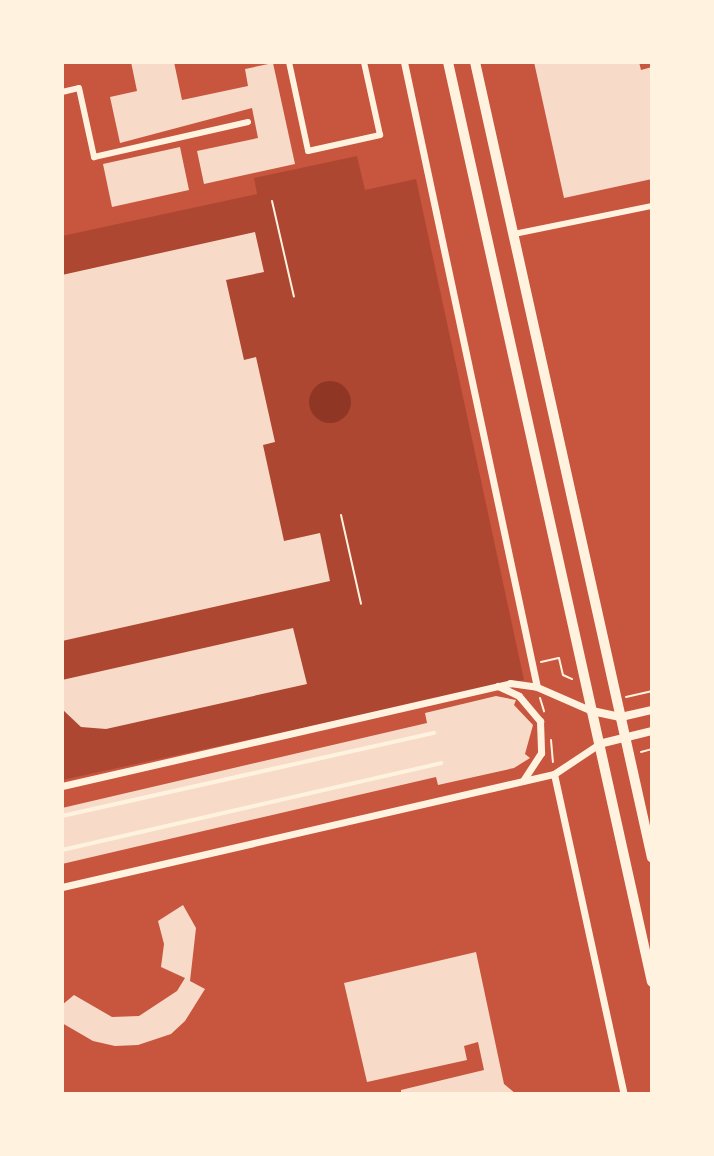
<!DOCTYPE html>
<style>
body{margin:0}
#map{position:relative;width:714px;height:1156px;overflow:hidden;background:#c8553d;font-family:Cabin,sans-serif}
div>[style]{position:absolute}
.green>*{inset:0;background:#ae4732}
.water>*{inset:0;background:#8f3625}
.round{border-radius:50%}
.building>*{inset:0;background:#f7dbc8}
.path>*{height:2px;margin:-1px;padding:0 1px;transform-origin:1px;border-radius:1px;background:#fff3e0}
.pedestrian>*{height:4px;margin:-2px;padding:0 2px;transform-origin:2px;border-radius:2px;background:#fff3e0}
.minor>*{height:6px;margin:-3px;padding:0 3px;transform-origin:3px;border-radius:3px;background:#fff3e0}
.tertiary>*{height:7px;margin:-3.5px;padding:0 3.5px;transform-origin:3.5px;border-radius:3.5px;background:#fff3e0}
.secondary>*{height:8px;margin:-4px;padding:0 4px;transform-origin:4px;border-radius:4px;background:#fff3e0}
.trunk>*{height:10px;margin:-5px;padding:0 5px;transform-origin:5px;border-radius:5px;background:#fff3e0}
span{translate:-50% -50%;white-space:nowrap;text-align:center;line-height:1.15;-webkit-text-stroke:6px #fff3e0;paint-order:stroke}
.frame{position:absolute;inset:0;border:64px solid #fff3e0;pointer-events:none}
</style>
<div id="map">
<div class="green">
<div style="clip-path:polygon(357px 156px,365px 190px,416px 179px,524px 680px,62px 780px,62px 236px,257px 194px,254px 178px)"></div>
</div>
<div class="water">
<div class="round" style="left:309px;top:381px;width:42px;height:42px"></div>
</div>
<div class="building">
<div style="clip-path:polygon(131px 62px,174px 62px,182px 100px,248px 86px,245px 69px,273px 63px,295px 164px,204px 184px,197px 151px,258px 138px,252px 108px,120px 143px,110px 97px,137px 91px)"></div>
<div style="clip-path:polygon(534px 62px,639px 62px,641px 70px,652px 67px,652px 179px,564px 198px)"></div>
<div style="clip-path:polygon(180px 147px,189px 190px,112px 207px,103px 164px)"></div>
<div style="clip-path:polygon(255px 232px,264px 272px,226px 280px,244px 360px,256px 357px,275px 442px,263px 445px,284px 541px,320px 533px,330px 581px,62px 641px,62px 275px)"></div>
<div style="clip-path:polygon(293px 628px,307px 684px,106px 729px,81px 727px,62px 709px,62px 680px)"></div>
<div style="clip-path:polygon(496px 696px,516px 700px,514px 705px,533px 725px,525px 754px,530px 758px,514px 768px,438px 785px,436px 777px,62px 864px,62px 808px,427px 723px,425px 713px)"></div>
<div style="clip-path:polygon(183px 905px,196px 928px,190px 981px,205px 989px,185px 1021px,171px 1034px,138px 1045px,115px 1046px,93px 1041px,62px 1023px,62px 1005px,74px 995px,112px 1017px,139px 1016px,177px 991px,185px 978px,161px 967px,164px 944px,158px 921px)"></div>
<div style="clip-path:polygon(476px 952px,504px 1084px,516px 1094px,401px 1094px,401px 1090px,484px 1070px,478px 1042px,464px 1046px,467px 1060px,367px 1082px,344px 983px)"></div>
</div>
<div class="path">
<div style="left:272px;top:201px;width:98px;rotate:77.1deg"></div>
<div style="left:341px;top:515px;width:91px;rotate:77.3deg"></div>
<div style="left:541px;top:662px;width:18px;rotate:-13deg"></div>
<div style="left:559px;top:658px;width:17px;rotate:77deg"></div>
<div style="left:563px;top:675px;width:10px;rotate:24deg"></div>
<div style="left:626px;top:697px;width:27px;rotate:-13deg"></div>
<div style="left:540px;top:698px;width:14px;rotate:73deg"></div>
<div style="left:551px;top:740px;width:22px;rotate:85deg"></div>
<div style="left:641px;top:752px;width:11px;rotate:-15deg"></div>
</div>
<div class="pedestrian">
<div style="left:62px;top:816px;width:381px;rotate:-12.6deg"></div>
<div style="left:62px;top:850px;width:389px;rotate:-12.9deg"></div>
</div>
<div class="minor">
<div style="left:289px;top:62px;width:91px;rotate:77.9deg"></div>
<div style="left:308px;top:151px;width:74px;rotate:-12.5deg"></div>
<div style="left:380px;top:135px;width:75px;rotate:-102.4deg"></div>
<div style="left:62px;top:92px;width:17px;rotate:-13deg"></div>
<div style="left:79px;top:88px;width:71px;rotate:77.7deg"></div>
<div style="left:94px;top:157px;width:158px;rotate:-12.8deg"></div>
<div style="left:514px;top:234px;width:141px;rotate:-11.5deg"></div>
</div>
<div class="tertiary">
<div style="left:404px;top:62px;width:639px;rotate:77.99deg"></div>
<div style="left:498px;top:686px;width:23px;rotate:25deg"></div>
<div style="left:519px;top:696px;width:33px;rotate:50deg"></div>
<div style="left:540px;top:721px;width:32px;rotate:88deg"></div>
<div style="left:541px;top:753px;width:33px;rotate:123deg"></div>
<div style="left:554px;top:774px;width:328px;rotate:77.7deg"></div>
<div style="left:62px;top:786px;width:460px;rotate:-12.9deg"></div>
<div style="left:510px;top:683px;width:27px;rotate:8deg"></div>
<div style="left:537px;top:687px;width:60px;rotate:23.6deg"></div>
<div style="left:62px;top:887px;width:505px;rotate:-12.94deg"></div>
<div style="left:554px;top:774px;width:54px;rotate:-33.7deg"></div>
</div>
<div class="secondary">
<div style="left:592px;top:711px;width:30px;rotate:12deg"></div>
<div style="left:621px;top:717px;width:32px;rotate:-13deg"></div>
<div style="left:599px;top:744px;width:55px;rotate:-13.8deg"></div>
</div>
<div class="trunk">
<div style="left:448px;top:62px;width:942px;rotate:77.5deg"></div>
<div style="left:475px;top:62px;width:815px;rotate:77.46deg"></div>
</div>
<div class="frame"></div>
</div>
